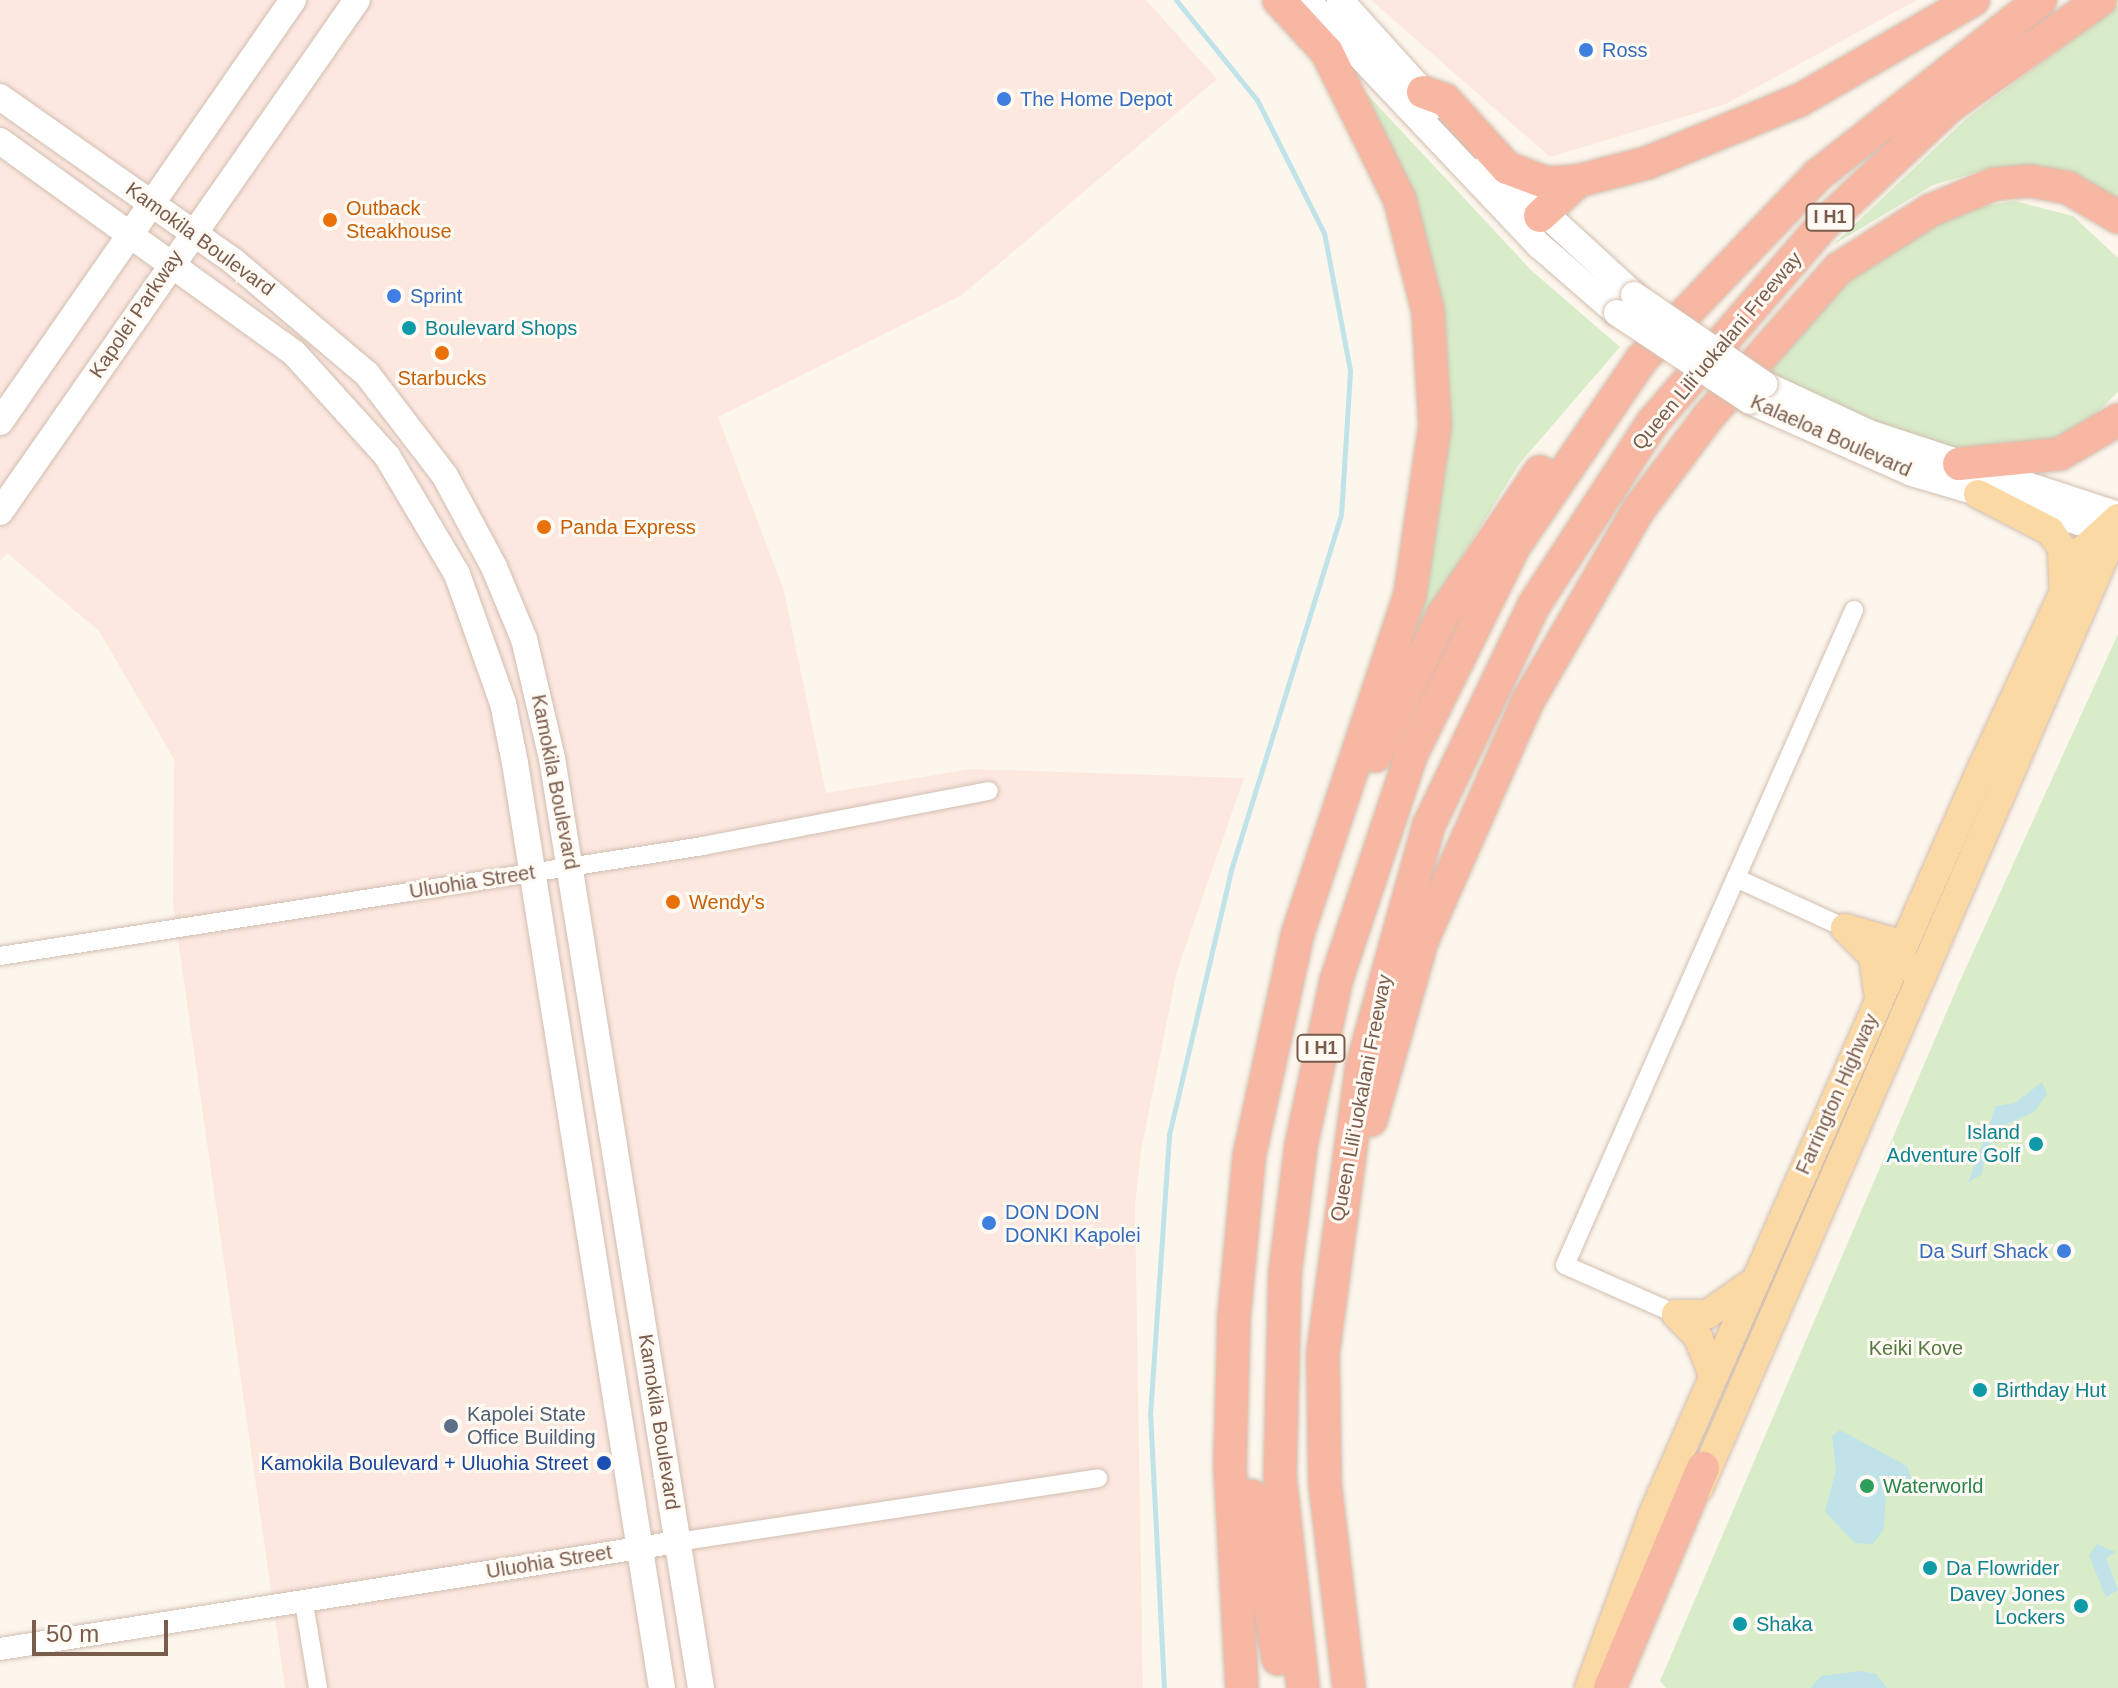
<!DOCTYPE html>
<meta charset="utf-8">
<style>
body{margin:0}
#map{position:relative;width:2118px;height:1688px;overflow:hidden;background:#fdf6ec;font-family:Helvetica,sans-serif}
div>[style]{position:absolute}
.commercial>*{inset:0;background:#fde8e0}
.green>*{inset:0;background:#d8ecc9}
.water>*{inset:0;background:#bfe3e8}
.stream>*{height:5px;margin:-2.5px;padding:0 2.5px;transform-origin:2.5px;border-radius:2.5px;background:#bfe3e8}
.roads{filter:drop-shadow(0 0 2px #d1beb0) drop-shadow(0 0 2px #d1beb0)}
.minor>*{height:18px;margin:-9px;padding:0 9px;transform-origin:9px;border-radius:9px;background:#fff}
.tertiary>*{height:22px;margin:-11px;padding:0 11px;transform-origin:11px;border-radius:11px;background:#fff}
.secondary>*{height:26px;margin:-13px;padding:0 13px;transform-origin:13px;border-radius:13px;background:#fff}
.primary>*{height:28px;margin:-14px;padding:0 14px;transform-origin:14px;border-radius:14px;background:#fbd9a5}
.motorway>*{height:32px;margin:-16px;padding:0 16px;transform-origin:16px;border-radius:16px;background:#f7b7a3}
.bridges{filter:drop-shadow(0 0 2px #d6c0b0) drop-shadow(0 0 2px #d6c0b0)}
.secondary-bridge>*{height:26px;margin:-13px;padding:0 13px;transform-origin:13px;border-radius:13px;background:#fff}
.dots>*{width:22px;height:22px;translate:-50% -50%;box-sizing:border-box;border:4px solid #fffaf3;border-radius:50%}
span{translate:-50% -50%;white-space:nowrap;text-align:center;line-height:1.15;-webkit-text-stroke:6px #fffaf3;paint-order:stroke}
.shield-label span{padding:2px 6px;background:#fffaf3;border:2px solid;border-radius:6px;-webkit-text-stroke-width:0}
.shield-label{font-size:18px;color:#7a5c4d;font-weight:700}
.shop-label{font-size:20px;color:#366cbe}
.left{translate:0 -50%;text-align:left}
.right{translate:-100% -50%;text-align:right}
.food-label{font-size:20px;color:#c56008}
.street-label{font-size:20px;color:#7a5c4d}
.culture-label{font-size:20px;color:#0d838f}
.park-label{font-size:20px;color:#537a41}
.service-label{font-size:20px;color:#4e5e75}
.transit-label{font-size:20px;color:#164399}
.leisure-label{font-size:20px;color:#27864d}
.scale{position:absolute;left:32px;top:1620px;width:136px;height:36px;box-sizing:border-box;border:4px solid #7a5c4d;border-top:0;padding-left:10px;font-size:24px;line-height:28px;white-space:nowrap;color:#7a5c4d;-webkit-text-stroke:6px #fffaf3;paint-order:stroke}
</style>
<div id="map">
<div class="commercial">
<div style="clip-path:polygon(0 0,1146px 0,1217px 79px,962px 295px,718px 417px,784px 591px,826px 793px,972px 769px,1244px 778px,1177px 971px,1141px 1151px,1135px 1207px,1143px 1688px,285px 1688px,173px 905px,174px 759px,99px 631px,7px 553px,0 561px)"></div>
<div style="clip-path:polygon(1371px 0,1917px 0,1726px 104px,1550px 157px)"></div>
</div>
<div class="green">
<div style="clip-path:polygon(2118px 5px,2118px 199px,2040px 166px,1988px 169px,1933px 185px,1833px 245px,1966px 119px)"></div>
<div style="clip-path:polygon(1352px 78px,1532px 271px,1620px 347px,1519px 464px,1399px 660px,1440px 400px)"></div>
<div style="clip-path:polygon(2015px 201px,2073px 216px,2118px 258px,2118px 392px,2076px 433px,2018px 455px,1926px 446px,1757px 375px,1866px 264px,1967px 209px)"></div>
<div style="clip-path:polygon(2118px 634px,2118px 1688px,1666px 1688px,1660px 1681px,1959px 983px)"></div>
</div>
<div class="water">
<div style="clip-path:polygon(2042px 1082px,2047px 1094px,2034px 1112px,2007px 1124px,1986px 1148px,1982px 1174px,1968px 1183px,1996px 1106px,2015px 1103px)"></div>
<div style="clip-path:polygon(1840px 1430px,1907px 1466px,1912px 1480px,1886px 1491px,1884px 1528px,1873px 1544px,1855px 1543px,1825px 1512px,1836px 1470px,1832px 1436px)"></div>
<div style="clip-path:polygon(2097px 1544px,2116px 1552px,2106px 1558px,2118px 1590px,2106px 1597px,2089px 1556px)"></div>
<div style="clip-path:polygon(1861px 1671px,1876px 1674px,1887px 1688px,1811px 1688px,1821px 1676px)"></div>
</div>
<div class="stream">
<div style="left:1164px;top:1688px;width:273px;rotate:-92.9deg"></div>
<div style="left:1150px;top:1415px;width:281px;rotate:-86.1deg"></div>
<div style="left:1169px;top:1135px;width:272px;rotate:-76.8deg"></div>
<div style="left:1231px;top:870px;width:372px;rotate:-72.8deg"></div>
<div style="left:1341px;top:515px;width:145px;rotate:-86.4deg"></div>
<div style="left:1350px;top:370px;width:139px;rotate:-100.7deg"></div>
<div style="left:1324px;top:233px;width:149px;rotate:-116.7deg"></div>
<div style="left:1257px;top:100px;width:129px;rotate:-129deg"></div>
</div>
<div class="roads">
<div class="minor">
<div style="left:1736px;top:878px;width:120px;rotate:24.6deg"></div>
<div style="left:0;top:956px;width:712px;rotate:-8.89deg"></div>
<div style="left:703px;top:846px;width:291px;rotate:-10.9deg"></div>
<div style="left:1676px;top:1314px;width:121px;rotate:-156.2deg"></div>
<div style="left:1565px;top:1265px;width:716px;rotate:-66.19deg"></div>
<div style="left:677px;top:1542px;width:426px;rotate:-8.6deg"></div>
<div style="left:304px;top:1603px;width:86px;rotate:80.6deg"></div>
</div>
<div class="tertiary">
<div style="left:0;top:1649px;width:685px;rotate:-8.98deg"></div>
</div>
<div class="secondary">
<div style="left:1307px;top:0;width:339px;rotate:46.6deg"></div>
<div style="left:1540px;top:246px;width:102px;rotate:41deg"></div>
<div style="left:1340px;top:0;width:142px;rotate:47.9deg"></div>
<div style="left:0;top:97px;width:284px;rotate:35.1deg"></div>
<div style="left:232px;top:260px;width:177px;rotate:40.2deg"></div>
<div style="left:367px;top:374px;width:128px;rotate:52.6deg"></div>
<div style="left:445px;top:476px;width:103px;rotate:61.7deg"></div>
<div style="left:494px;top:567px;width:78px;rotate:67.4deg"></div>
<div style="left:524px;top:639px;width:122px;rotate:76.8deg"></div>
<div style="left:552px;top:758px;width:942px;rotate:80.9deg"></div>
<div style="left:0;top:141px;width:362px;rotate:35.8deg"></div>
<div style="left:294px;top:353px;width:139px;rotate:47.9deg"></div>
<div style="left:387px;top:456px;width:137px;rotate:59.3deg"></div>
<div style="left:457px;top:574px;width:137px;rotate:70.4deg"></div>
<div style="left:503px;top:703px;width:61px;rotate:78.7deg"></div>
<div style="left:515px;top:763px;width:937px;rotate:80.97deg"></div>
<div style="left:1489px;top:162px;width:197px;rotate:42.5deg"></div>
<div style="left:1764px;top:384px;width:116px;rotate:25deg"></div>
<div style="left:1869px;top:433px;width:262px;rotate:18.2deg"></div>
<div style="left:1750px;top:401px;width:177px;rotate:24deg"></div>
<div style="left:1912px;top:473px;width:174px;rotate:16.4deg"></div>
<div style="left:2079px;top:522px;width:39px;rotate:-7deg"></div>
<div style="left:0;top:422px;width:514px;rotate:-55.23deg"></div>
<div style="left:0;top:512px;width:624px;rotate:-55.11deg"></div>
</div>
<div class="primary">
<div style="left:1978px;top:494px;width:81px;rotate:27.2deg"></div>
<div style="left:2050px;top:531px;width:21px;rotate:55deg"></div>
<div style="left:2062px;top:548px;width:37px;rotate:88deg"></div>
<div style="left:1845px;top:928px;width:47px;rotate:16.1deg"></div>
<div style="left:1890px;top:941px;width:32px;rotate:55deg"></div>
<div style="left:1845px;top:928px;width:40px;rotate:45deg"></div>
<div style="left:1873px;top:956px;width:42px;rotate:81.9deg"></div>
<div style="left:1676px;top:1314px;width:32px"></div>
<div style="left:1708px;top:1314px;width:50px;rotate:-35.3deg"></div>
<div style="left:1676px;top:1314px;width:32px;rotate:46deg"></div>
<div style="left:1698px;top:1337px;width:41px;rotate:68.5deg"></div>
<div style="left:1699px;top:1488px;width:1050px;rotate:-66.49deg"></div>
<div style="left:1589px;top:1688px;width:185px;rotate:-69.8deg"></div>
<div style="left:1653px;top:1514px;width:813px;rotate:-66.21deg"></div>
<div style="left:1981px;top:770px;width:244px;rotate:-65deg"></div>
<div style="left:2084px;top:549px;width:46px;rotate:-42.4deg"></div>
</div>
<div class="motorway">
<div style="left:1423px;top:92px;width:23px;rotate:20deg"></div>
<div style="left:1445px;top:100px;width:92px;rotate:47.6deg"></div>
<div style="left:1507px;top:168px;width:43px;rotate:20.6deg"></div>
<div style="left:1547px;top:183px;width:31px;rotate:-4deg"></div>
<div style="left:1578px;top:181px;width:71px;rotate:-14.6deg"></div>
<div style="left:1647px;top:163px;width:165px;rotate:-22.4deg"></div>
<div style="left:1800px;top:100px;width:200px;rotate:-30deg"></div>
<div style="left:1540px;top:216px;width:52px;rotate:-42.6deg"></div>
<div style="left:1959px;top:464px;width:101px;rotate:-5.7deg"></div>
<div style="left:2060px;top:454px;width:67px;rotate:-30.4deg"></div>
<div style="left:1375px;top:756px;width:157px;rotate:-64.3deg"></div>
<div style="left:1443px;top:615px;width:173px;rotate:-55.9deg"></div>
<div style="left:1371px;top:1120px;width:186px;rotate:-74.1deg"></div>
<div style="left:1422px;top:941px;width:262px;rotate:-66.2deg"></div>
<div style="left:1528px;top:701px;width:222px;rotate:-60deg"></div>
<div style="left:1639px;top:509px;width:115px;rotate:-53.1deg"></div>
<div style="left:1708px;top:417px;width:197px;rotate:-48.7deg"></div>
<div style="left:1838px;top:269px;width:110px;rotate:-32.4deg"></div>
<div style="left:1931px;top:210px;width:68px;rotate:-22.4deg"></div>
<div style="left:1994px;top:184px;width:36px;rotate:-5deg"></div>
<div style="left:2030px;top:181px;width:39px;rotate:10deg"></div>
<div style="left:2068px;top:188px;width:58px;rotate:30.1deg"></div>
<div style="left:1252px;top:1496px;width:165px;rotate:80.9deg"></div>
<div style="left:1242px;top:1688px;width:222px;rotate:-93.1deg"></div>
<div style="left:1230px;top:1466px;width:149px;rotate:-88.5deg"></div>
<div style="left:1234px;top:1317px;width:161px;rotate:-84.6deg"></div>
<div style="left:1249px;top:1157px;width:226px;rotate:-77.7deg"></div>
<div style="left:1297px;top:936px;width:359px;rotate:-71.7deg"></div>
<div style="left:1410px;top:595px;width:172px;rotate:-81.6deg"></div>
<div style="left:1435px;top:425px;width:114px;rotate:-93.5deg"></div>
<div style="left:1428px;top:311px;width:114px;rotate:-104.2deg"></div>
<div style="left:1400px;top:200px;width:165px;rotate:-116.3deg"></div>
<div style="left:1327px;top:52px;width:71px;rotate:-132.7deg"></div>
<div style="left:1303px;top:1688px;width:214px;rotate:-96.2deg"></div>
<div style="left:1280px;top:1475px;width:202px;rotate:-88.6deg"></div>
<div style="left:1285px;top:1273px;width:128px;rotate:-82.8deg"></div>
<div style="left:1301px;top:1146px;width:169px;rotate:-78deg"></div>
<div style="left:1336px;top:981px;width:240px;rotate:-71.6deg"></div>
<div style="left:1412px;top:753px;width:232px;rotate:-63.7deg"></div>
<div style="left:1515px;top:545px;width:224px;rotate:-55.7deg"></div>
<div style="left:1641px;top:360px;width:256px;rotate:-46.3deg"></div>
<div style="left:1818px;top:175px;width:283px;rotate:-38.2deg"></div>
<div style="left:1349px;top:1688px;width:205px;rotate:-96.7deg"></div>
<div style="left:1325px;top:1484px;width:131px;rotate:-90.9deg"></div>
<div style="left:1323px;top:1353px;width:290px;rotate:-82.3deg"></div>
<div style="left:1362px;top:1066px;width:250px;rotate:-74.5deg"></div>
<div style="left:1429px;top:825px;width:244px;rotate:-64.5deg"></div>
<div style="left:1534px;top:605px;width:218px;rotate:-57deg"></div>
<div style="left:1653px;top:422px;width:259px;rotate:-49.2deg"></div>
<div style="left:1822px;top:226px;width:175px;rotate:-43.2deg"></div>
<div style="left:1950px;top:106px;width:184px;rotate:-35.2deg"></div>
<div style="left:1610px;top:1688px;width:239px;rotate:-67.1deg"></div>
</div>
</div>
<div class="bridges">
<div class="secondary-bridge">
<div style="left:1634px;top:295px;width:158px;rotate:34.4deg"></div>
<div style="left:1617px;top:313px;width:159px;rotate:33.5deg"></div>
</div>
</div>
<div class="dots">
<div style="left:1586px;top:50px;background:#3f7fe0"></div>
<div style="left:1004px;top:99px;background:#3f7fe0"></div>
<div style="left:330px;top:220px;background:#e8710a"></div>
<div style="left:394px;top:296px;background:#3f7fe0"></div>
<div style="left:409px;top:328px;background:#0f9aa8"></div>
<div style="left:442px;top:353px;background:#e8710a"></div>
<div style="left:544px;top:527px;background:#e8710a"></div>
<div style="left:673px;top:902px;background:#e8710a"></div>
<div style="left:2036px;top:1144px;background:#0f9aa8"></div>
<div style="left:989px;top:1223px;background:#3f7fe0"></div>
<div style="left:2064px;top:1251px;background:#3f7fe0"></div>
<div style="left:1980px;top:1390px;background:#0f9aa8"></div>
<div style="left:451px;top:1426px;background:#5c6f8a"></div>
<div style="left:604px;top:1463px;background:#1a4fb4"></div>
<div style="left:1867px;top:1486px;background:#2e9e5b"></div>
<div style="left:1930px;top:1568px;background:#0f9aa8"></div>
<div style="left:2081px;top:1606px;background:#0f9aa8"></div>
<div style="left:1740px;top:1624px;background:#0f9aa8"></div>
</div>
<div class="shield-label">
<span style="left:1830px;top:217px">I H1</span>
<span style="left:1321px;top:1048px">I H1</span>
</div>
<div class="shop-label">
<span class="left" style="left:1602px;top:50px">Ross</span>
<span class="left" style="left:1020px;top:99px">The Home Depot</span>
<span class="left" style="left:410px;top:296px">Sprint</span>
<span class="left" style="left:1005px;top:1224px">DON DON<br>DONKI Kapolei</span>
<span class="right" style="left:2048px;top:1251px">Da Surf Shack</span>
</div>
<div class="food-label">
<span class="left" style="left:346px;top:220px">Outback<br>Steakhouse</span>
<span style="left:442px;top:378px">Starbucks</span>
<span class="left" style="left:560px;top:527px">Panda Express</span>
<span class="left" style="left:689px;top:902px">Wendy's</span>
</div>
<div class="street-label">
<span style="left:200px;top:239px;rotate:36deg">Kamokila Boulevard</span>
<span style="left:136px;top:314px;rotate:-56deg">Kapolei Parkway</span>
<span style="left:1717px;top:351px;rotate:-50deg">Queen Liliʻuokalani Freeway</span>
<span style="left:1831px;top:436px;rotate:24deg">Kalaeloa Boulevard</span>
<span style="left:555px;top:782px;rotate:79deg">Kamokila Boulevard</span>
<span style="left:472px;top:882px;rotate:-9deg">Uluohia Street</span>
<span style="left:1837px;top:1094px;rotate:-66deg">Farrington Highway</span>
<span style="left:1361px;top:1098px;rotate:-79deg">Queen Liliʻuokalani Freeway</span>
<span style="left:659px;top:1422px;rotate:81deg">Kamokila Boulevard</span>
<span style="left:549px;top:1562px;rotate:-9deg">Uluohia Street</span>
</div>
<div class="culture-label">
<span class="left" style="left:425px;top:328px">Boulevard Shops</span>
<span class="right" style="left:2020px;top:1144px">Island<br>Adventure Golf</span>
<span class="left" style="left:1996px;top:1390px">Birthday Hut</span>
<span class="left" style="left:1946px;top:1568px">Da Flowrider</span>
<span class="right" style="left:2065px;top:1606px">Davey Jones<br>Lockers</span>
<span class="left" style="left:1756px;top:1624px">Shaka</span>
</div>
<div class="park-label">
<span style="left:1916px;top:1348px">Keiki Kove</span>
</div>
<div class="service-label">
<span class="left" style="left:467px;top:1426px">Kapolei State<br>Office Building</span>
</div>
<div class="transit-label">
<span class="right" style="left:588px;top:1463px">Kamokila Boulevard + Uluohia Street</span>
</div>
<div class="leisure-label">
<span class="left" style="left:1883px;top:1486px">Waterworld</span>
</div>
<div class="scale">50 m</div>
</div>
